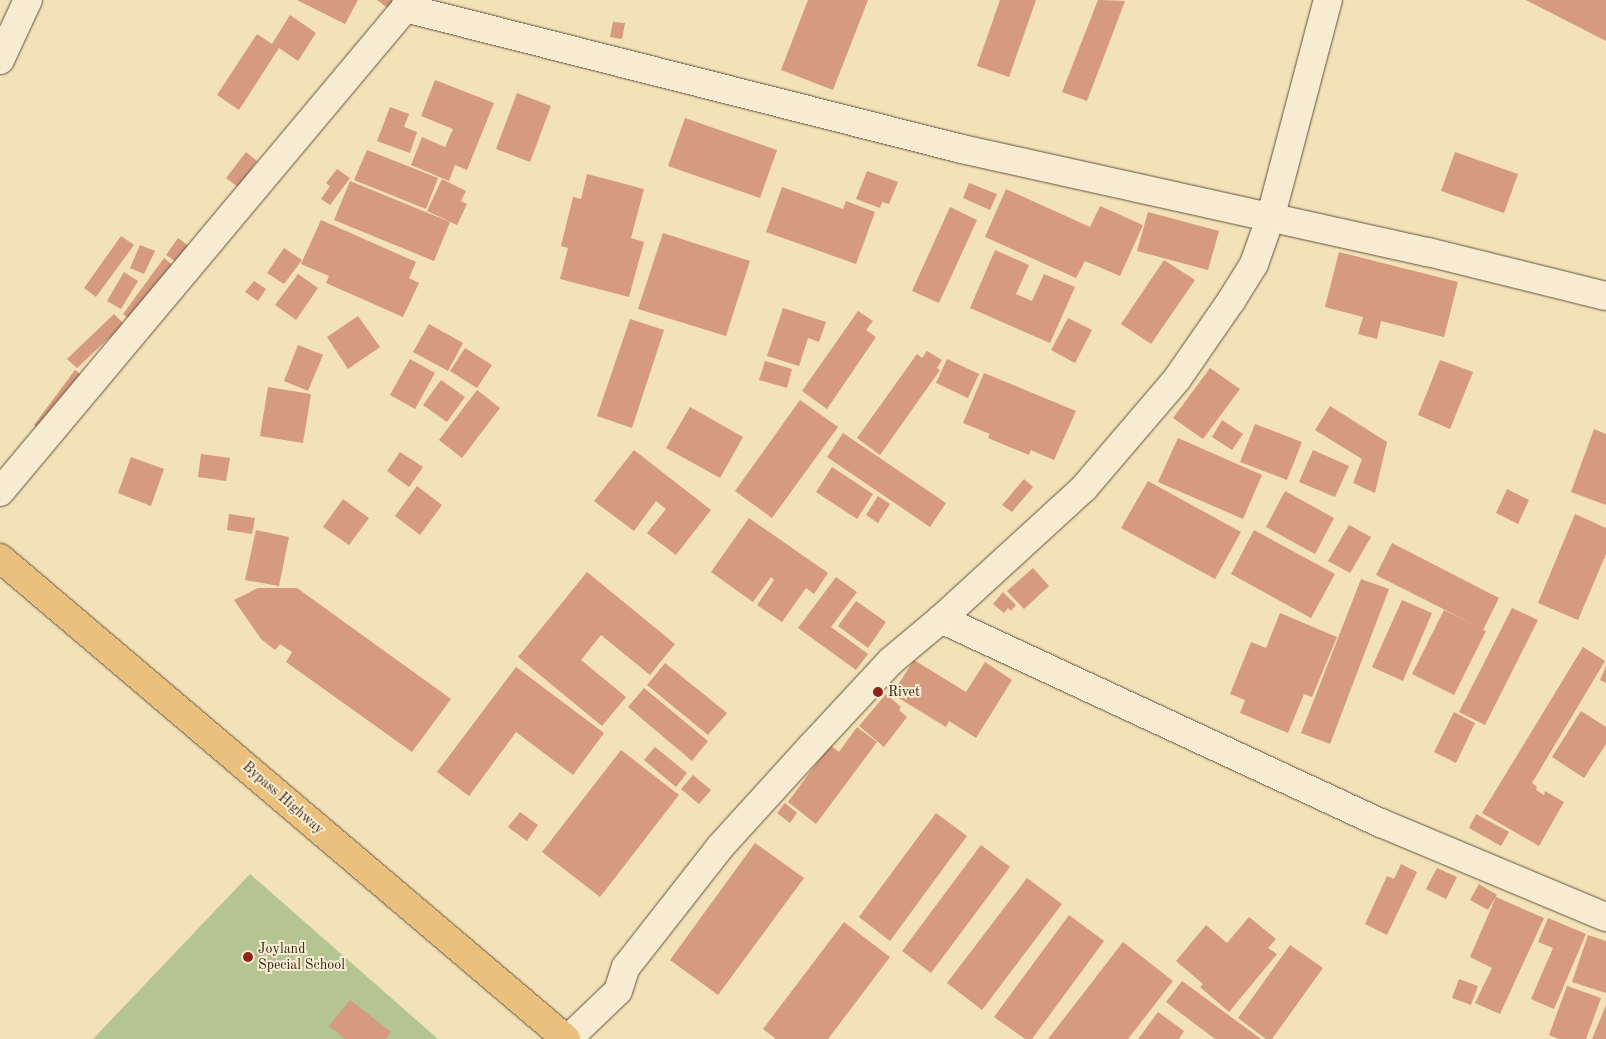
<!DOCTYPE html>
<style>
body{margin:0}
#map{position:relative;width:1606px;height:1039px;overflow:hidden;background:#f3e1b8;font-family:"Old Standard TT",serif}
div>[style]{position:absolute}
.green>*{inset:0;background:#b5c493}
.building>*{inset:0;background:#d69a7e}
.roads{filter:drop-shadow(0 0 1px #61533d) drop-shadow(0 0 1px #61533d)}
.minor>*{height:28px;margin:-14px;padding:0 14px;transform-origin:14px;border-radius:14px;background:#f7ecd1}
.major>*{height:28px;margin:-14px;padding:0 14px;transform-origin:14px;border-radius:14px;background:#eac07c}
.dots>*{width:14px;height:14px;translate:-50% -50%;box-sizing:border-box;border:2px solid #f7ecd1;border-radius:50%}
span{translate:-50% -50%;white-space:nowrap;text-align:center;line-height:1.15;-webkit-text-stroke:4px #f7ecd1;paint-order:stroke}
.poi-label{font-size:14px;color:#302414}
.left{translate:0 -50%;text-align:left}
.street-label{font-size:14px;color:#302414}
</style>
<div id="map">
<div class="green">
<div style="clip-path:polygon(250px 874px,438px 1039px,93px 1039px)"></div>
</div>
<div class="building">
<div style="clip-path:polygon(297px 0,358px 0,345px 24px)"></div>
<div style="clip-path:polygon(377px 0,398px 0,390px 10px)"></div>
<div style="clip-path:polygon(808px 0,868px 0,833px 90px,781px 70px)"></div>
<div style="clip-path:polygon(1000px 0,1036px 0,1009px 77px,977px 66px)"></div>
<div style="clip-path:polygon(1098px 0,1125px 1px,1087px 101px,1062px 92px)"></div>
<div style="clip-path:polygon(1526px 0,1606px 0,1606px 41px)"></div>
<div style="clip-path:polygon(290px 15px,316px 33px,298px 61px,279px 48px,239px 110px,217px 95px,257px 34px,272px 44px)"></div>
<div style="clip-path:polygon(613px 22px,625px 23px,622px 39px,610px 37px)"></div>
<div style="clip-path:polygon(435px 80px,494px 103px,467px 170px,455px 165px,449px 181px,411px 165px,422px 137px,445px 147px,453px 129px,421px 116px)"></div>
<div style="clip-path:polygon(517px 93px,551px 106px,530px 162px,496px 149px)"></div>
<div style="clip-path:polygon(390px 107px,409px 114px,404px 127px,417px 132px,410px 153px,377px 141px)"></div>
<div style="clip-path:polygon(685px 118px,777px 150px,760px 198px,668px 166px)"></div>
<div style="clip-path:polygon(367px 150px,438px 178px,426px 209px,354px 180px)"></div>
<div style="clip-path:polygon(246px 152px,257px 161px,238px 187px,226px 178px)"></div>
<div style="clip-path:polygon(1455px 152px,1518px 174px,1504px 213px,1441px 191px)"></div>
<div style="clip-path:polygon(337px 169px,350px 178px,330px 205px,321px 199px,330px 186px,326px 183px)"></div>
<div style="clip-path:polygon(867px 171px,898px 182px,889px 204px,882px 202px,880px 208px,856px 199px)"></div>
<div style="clip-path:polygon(587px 174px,644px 189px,631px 238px,644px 242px,629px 297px,560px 279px,568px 248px,561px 246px,573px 197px,581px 199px)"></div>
<div style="clip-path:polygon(442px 179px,466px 191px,461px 201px,467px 204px,457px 225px,427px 211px)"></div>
<div style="clip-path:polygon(350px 181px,450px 222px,434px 261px,334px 220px)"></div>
<div style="clip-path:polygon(969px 183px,997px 194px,990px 210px,963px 198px)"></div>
<div style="clip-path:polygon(782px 187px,843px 209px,846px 201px,875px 212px,856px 264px,766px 232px)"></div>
<div style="clip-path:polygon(1006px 189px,1090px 227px,1100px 206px,1143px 225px,1120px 276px,1085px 261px,1076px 278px,985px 237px)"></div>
<div style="clip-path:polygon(950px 207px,977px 220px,939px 303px,912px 291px)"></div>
<div style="clip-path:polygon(1148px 212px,1219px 231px,1208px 270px,1137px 251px)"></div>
<div style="clip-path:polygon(321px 220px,416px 262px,409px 278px,419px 283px,403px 317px,326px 283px,329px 276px,301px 264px)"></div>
<div style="clip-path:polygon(663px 233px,750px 261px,726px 336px,638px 309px)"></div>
<div style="clip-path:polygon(121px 236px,134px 245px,96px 297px,84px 288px)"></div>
<div style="clip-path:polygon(178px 238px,190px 247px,178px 263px,166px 255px)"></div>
<div style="clip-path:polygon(140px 245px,155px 251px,144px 274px,130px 268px)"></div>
<div style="clip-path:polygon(284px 248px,302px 260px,284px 284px,267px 273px)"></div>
<div style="clip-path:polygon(995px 250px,1029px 265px,1016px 294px,1032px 301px,1044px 274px,1075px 287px,1050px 343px,970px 308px)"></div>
<div style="clip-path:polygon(1339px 252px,1458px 282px,1444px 337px,1381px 321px,1377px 339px,1358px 334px,1363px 317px,1325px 307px)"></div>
<div style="clip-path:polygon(164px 258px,176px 268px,135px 323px,123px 314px)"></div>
<div style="clip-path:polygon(1164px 260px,1195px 280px,1151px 344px,1121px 324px)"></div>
<div style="clip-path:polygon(124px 272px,138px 281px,121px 309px,107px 301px)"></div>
<div style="clip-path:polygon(298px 274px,318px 288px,296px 320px,275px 305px)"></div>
<div style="clip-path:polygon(254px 281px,266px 289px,258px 301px,245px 292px)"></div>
<div style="clip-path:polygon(783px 308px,826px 322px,819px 342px,808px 338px,799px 366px,767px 356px)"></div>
<div style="clip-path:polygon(858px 311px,873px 321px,866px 330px,876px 337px,827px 409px,802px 391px)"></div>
<div style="clip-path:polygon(114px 314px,124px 324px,77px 368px,67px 359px)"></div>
<div style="clip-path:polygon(358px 316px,380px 347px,348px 369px,327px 337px)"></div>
<div style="clip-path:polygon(1068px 318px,1092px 330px,1075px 363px,1051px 350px)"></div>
<div style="clip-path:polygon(630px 319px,664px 330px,632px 428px,597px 416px)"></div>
<div style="clip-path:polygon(429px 324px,463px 343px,448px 371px,413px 352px)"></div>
<div style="clip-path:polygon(298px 345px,323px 355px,308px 391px,284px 381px)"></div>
<div style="clip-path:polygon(465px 348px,492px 365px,477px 388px,450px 371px)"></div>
<div style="clip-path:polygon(927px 351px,942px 360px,937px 368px,940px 370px,880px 455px,857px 438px,917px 354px,922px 358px)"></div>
<div style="clip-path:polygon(410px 359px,435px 373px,415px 409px,390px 395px)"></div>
<div style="clip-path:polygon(947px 359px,979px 374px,968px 398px,936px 383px)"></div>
<div style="clip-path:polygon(1440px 360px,1473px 372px,1450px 429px,1418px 415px)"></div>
<div style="clip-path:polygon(765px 361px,792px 369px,787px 388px,759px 380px)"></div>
<div style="clip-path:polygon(1210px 368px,1240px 389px,1203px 439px,1173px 418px)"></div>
<div style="clip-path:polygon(75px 370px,86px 379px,45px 433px,34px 425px)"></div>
<div style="clip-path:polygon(984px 373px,1076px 411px,1054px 460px,1031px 450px,1029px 455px,988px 438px,990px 434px,963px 423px)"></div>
<div style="clip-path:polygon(441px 380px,465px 397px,447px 422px,423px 405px)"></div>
<div style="clip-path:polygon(268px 387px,311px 394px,303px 443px,260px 436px)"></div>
<div style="clip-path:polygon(477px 390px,500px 408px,462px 458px,439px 440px)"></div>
<div style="clip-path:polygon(800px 400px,838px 427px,772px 518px,735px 491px)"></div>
<div style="clip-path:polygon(1330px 406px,1387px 442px,1375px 493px,1353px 483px,1362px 459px,1315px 430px)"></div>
<div style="clip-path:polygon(690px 407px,743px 437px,720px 478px,666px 448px)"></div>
<div style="clip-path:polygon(1222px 420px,1243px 434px,1232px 450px,1212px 437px)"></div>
<div style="clip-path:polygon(1255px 424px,1302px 442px,1287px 480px,1240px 462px)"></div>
<div style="clip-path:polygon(1594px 429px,1606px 434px,1606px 505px,1571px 492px)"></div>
<div style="clip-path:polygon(843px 433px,946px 503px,930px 527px,827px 457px)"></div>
<div style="clip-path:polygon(1178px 438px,1262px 475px,1243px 519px,1158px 482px)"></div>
<div style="clip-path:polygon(634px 450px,711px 510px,676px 555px,647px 533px,666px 509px,656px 501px,634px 531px,594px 501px)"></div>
<div style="clip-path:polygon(1313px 450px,1349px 466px,1335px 497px,1299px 482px)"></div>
<div style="clip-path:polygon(400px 452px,423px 467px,409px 487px,387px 471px)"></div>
<div style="clip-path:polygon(201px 454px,230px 458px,226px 481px,198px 477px)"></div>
<div style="clip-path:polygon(131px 457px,164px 469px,151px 506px,118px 493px)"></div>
<div style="clip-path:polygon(832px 467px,873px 494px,857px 519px,816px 492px)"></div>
<div style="clip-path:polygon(1024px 479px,1033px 487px,1012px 512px,1002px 505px)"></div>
<div style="clip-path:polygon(1148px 481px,1241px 532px,1215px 579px,1121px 528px)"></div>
<div style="clip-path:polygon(417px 486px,442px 505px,420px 535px,395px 516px)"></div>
<div style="clip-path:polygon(1507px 489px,1529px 500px,1518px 524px,1496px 513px)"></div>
<div style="clip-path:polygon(1285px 491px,1334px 518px,1315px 554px,1266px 527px)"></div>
<div style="clip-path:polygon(878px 496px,890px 504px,878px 523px,866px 515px)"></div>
<div style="clip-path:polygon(343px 499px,369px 518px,349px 545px,323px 527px)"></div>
<div style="clip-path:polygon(229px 514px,255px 518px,252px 534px,227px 530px)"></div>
<div style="clip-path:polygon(1575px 514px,1606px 528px,1606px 554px,1578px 620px,1538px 603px)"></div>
<div style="clip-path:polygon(749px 518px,828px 573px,814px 594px,806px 588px,782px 622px,757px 605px,774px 580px,771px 577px,753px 602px,711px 572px)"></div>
<div style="clip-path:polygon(1349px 525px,1371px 537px,1350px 573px,1328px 561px)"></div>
<div style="clip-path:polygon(256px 530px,289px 537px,279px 586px,245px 580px)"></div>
<div style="clip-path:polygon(1254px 530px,1335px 574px,1311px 618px,1231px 574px)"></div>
<div style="clip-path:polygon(1392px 543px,1499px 598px,1483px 630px,1486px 631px,1454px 695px,1412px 674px,1444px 610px,1477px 626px,1376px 575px)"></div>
<div style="clip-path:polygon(1033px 568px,1049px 586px,1024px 609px,1007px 591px)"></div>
<div style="clip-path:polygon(587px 572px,675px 644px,650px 675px,601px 635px,581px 660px,626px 697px,602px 726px,518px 657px)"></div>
<div style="clip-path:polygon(836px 577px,857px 592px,831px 627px,868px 654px,856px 670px,798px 628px)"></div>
<div style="clip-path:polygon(1361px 579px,1389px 589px,1330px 744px,1301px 733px)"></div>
<div style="clip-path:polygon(258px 588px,297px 588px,451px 699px,412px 752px,286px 662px,292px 652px,280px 644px,275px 650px,261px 639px,234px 600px)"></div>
<div style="clip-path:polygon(1003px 592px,1016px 605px,1011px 611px,1008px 608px,1004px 613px,993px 604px)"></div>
<div style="clip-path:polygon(1402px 600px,1432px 613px,1403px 681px,1372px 667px)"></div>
<div style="clip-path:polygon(856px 601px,886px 622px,868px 648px,838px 626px)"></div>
<div style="clip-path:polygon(1512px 608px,1538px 620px,1485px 725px,1459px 712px)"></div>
<div style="clip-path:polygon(1280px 613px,1337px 637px,1312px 697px,1304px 694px,1288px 733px,1240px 713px,1245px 700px,1230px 694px,1251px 642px,1266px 648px)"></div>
<div style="clip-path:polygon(1583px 647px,1605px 661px,1532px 783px,1537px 787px,1536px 790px,1544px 795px,1545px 791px,1564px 802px,1539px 846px,1482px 813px)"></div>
<div style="clip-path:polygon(914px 660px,966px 692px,985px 662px,1012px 680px,976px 738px,949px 721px,946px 727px,892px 694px)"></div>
<div style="clip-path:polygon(665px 663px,727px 713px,708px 735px,647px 685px)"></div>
<div style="clip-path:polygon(1606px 666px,1606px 683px,1600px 680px)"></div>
<div style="clip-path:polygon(516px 667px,604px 733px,573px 775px,516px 732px,469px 796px,437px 772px)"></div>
<div style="clip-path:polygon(644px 688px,708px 741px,692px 761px,628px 707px)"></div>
<div style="clip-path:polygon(886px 694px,901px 707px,899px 710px,907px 717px,884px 747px,859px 726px)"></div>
<div style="clip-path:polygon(1581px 711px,1606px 727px,1606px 744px,1584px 778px,1552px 757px)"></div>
<div style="clip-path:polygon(1454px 712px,1475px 723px,1456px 763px,1434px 752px)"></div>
<div style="clip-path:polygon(857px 727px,877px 742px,816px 824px,788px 802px,830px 745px,839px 752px)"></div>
<div style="clip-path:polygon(655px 747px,687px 773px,676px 787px,644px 760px)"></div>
<div style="clip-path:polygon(621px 750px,679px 795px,600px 897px,542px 852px)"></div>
<div style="clip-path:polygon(693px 775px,711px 790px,699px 804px,681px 789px)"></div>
<div style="clip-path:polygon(785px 803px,797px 813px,790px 823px,777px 813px)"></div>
<div style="clip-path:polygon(520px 812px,538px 825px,527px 841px,508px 827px)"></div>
<div style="clip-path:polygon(936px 813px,967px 836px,890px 941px,859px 917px)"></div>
<div style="clip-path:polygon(1476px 814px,1509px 832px,1501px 846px,1469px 828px)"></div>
<div style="clip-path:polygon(755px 843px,804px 878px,718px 995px,670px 960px)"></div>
<div style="clip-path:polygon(981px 845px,1010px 867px,931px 973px,902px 951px)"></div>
<div style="clip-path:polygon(1401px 864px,1417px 872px,1387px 935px,1365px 924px,1387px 876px,1394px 879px)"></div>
<div style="clip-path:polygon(1437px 868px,1457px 877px,1446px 899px,1426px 889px)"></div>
<div style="clip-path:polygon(1027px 878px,1062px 904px,982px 1010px,947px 983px)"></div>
<div style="clip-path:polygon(1479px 884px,1497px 895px,1488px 910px,1470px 900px)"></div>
<div style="clip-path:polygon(1496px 897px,1544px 918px,1500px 1014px,1475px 1003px,1492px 968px,1470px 957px)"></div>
<div style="clip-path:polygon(1069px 915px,1104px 941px,1032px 1039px,1025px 1039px,994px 1017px)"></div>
<div style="clip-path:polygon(1249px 917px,1276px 939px,1268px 948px,1277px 954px,1229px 1012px,1200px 987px,1203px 984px,1176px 961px,1206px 925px,1227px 943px)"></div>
<div style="clip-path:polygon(1548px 918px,1586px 934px,1554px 1009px,1531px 999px,1553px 948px,1538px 942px)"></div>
<div style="clip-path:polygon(844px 922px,890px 957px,828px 1039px,776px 1039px,763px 1029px)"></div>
<div style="clip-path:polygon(1588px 935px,1606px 941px,1606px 993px,1572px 982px)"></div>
<div style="clip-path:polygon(1123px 942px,1173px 981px,1128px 1039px,1048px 1039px)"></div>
<div style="clip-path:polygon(1290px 945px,1323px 968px,1272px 1039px,1266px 1039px,1238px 1018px)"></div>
<div style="clip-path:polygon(1459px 979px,1478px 986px,1471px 1005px,1452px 998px)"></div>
<div style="clip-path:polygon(1182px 981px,1261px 1039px,1215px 1039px,1166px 1002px)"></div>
<div style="clip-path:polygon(1567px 986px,1601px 998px,1586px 1039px,1559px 1039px,1549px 1035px)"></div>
<div style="clip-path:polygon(350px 1000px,391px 1032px,386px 1039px,345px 1039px,329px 1026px)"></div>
<div style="clip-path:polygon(1606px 1005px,1606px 1039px,1592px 1039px)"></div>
<div style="clip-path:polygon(1158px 1012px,1184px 1031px,1179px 1039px,1138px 1039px)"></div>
</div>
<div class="roads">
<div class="minor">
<div style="left:405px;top:8px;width:575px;rotate:14.21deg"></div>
<div style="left:962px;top:149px;width:477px;rotate:12.5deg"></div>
<div style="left:1428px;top:252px;width:183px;rotate:13.9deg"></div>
<div style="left:0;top:60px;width:66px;rotate:-65deg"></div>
<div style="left:0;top:492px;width:642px;rotate:-50.06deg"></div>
<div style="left:941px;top:619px;width:485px;rotate:24.9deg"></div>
<div style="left:1381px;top:823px;width:244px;rotate:22.7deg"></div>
<div style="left:568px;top:1039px;width:69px;rotate:-43.8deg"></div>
<div style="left:618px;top:991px;width:25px;rotate:-72deg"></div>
<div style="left:626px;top:967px;width:152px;rotate:-51.9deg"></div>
<div style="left:720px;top:847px;width:135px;rotate:-47.7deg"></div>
<div style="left:811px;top:747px;width:117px;rotate:-47.1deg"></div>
<div style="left:891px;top:661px;width:65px;rotate:-40deg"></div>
<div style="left:941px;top:619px;width:194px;rotate:-42.5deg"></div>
<div style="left:1084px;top:488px;width:143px;rotate:-49.5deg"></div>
<div style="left:1177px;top:379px;width:95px;rotate:-55.3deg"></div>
<div style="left:1231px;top:301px;width:44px;rotate:-58.1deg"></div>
<div style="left:1254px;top:264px;width:48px;rotate:-70.4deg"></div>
<div style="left:1270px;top:219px;width:227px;rotate:-75.2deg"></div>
</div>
<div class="major">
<div style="left:0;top:558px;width:743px;rotate:40.36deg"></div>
</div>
</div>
<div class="dots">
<div style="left:878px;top:692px;background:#8f2418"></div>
<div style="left:248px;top:957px;background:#8f2418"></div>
</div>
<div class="poi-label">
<span class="left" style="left:888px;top:692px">Rivet</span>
<span class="left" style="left:258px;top:957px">Joyland<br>Special School</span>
</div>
<div class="street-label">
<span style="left:283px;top:798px;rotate:41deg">Bypass Highway</span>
</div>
</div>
